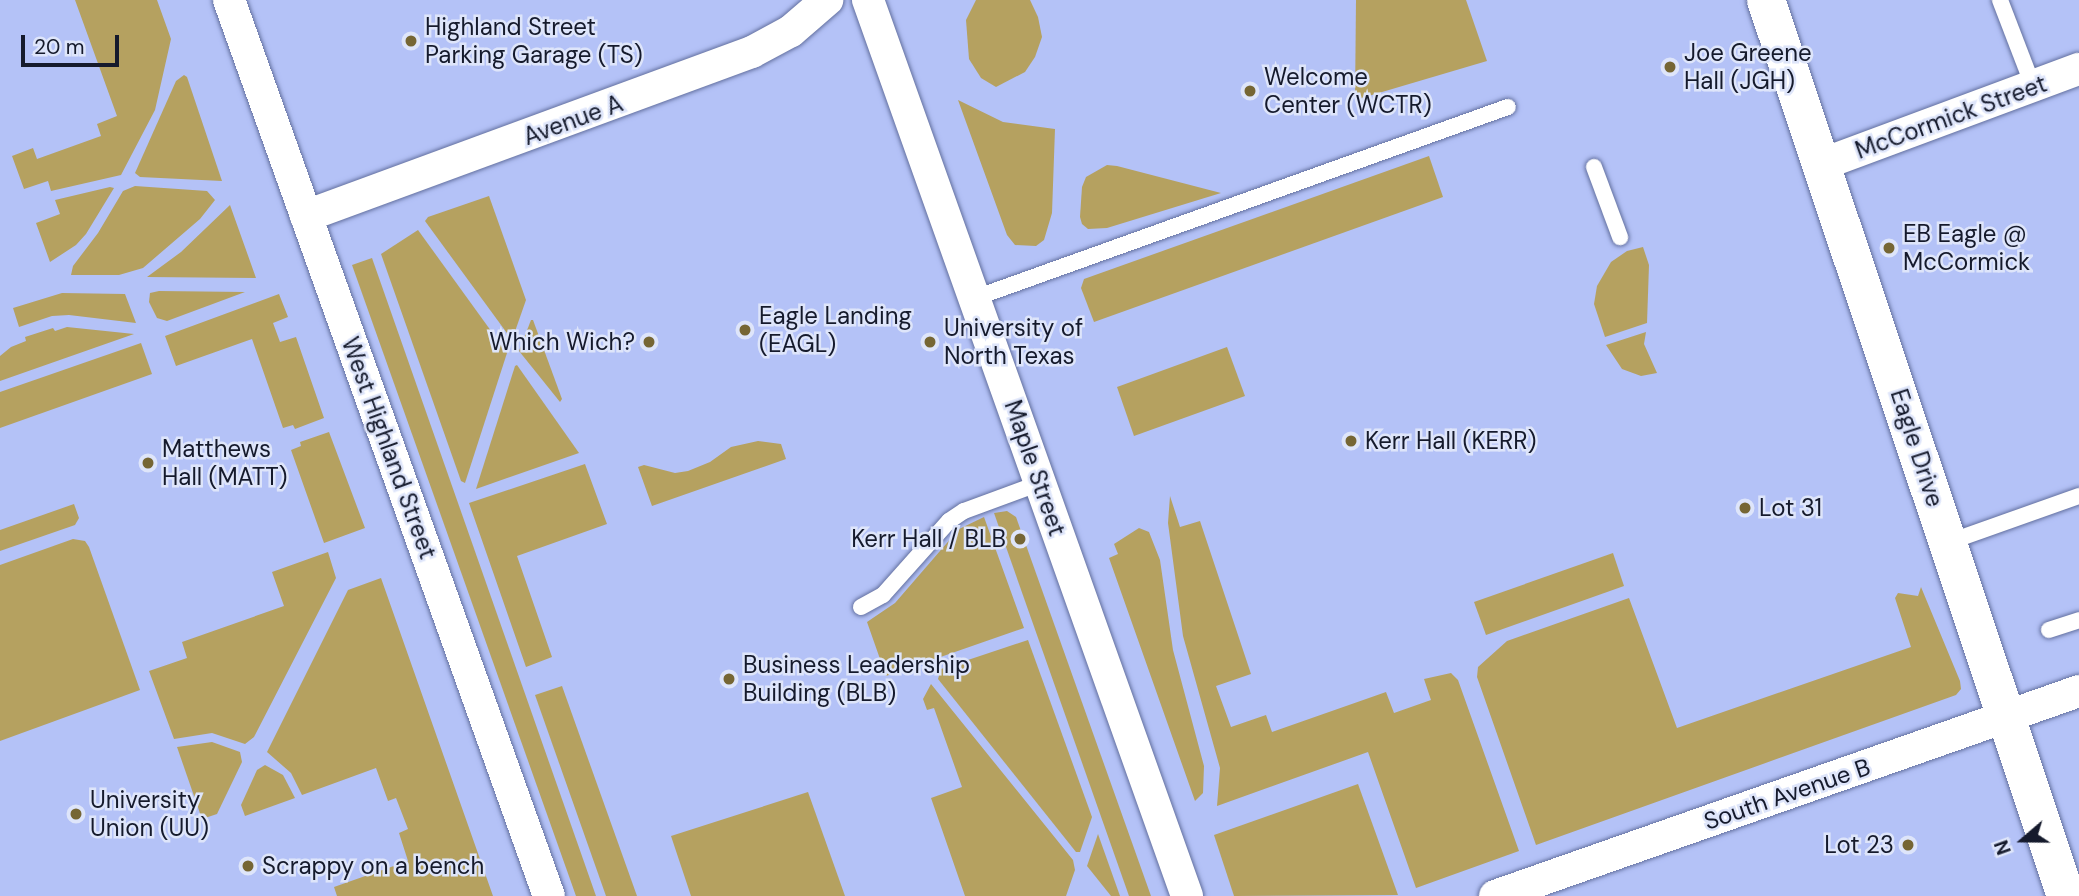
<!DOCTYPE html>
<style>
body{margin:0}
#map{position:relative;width:2079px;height:896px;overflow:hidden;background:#b4c2f7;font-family:"DM Sans",sans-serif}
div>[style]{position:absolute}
.green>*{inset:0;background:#b5a160}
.roads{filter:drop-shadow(0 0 2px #63709f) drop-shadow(0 0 2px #63709f)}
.lane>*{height:16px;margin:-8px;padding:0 8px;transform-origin:8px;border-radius:8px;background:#fff}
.street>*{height:32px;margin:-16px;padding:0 16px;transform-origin:16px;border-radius:16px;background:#fff}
.secondary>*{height:38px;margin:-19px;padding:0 19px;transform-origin:19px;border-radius:19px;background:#fff}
.dots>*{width:19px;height:19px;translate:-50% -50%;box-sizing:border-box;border:4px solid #dee5fa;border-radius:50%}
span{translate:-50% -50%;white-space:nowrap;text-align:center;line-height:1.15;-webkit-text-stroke:5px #dee5fa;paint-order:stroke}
.poi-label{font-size:24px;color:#151a2c}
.left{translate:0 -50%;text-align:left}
.right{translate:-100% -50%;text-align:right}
.street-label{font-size:24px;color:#151a2c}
.north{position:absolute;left:1988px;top:805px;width:70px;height:70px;-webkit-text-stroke:5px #dee5fa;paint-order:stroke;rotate:250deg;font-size:19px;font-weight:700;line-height:28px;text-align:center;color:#151a2c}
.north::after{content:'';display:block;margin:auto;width:24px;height:32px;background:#151a2c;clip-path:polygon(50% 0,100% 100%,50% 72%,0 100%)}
.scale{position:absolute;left:21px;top:35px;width:98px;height:32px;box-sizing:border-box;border:4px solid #151a2c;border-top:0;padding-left:9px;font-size:21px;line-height:24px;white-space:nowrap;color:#151a2c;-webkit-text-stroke:5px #dee5fa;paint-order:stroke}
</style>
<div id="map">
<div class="green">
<div style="clip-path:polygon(75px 0,157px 0,171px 39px,155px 110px,121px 175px,51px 191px,48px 181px,24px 189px,12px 156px,33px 148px,37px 159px,101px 136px,97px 124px,117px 116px)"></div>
<div style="clip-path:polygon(976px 0,1030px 0,1038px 17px,1042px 37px,1035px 57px,1025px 72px,996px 87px,981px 78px,969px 59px,966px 20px)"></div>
<div style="clip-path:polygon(1356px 0,1466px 0,1487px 61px,1355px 100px)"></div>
<div style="clip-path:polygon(184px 75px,187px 77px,222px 181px,140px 177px,135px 173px,176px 81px)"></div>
<div style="clip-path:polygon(958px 100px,1003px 122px,1055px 129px,1052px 213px,1044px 240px,1036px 246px,1015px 245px,1007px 235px)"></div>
<div style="clip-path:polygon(1429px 156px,1443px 197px,1094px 322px,1081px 288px,1084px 279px)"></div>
<div style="clip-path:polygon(1107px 165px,1117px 166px,1221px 193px,1107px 228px,1088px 229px,1082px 224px,1080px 217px,1082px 187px,1086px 177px)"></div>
<div style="clip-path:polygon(135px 186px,207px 191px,215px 200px,200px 219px,143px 268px,119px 275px,71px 275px,73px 266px,98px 233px,123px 191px)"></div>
<div style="clip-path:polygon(110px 187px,114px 188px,86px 234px,76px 245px,50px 262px,36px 223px,60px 214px,55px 200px)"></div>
<div style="clip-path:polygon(489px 196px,526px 300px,512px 340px,425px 221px,428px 217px)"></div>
<div style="clip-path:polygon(230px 205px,256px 278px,147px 277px,181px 252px)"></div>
<div style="clip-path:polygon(418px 230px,507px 353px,465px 483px,461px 481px,381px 254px)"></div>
<div style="clip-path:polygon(1643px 247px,1649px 265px,1647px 323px,1605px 337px,1594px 304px,1597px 286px,1611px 262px,1627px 251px)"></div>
<div style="clip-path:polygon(372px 258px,596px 896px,576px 896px,352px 265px)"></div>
<div style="clip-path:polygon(159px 291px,245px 292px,167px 321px,157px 318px,149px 302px,150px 293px)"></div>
<div style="clip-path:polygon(62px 293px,125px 294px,136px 323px,69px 315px,52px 316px,19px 327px,13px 308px)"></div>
<div style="clip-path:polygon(279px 294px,288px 317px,273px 323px,280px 342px,296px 337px,324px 418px,295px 429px,293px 425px,283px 428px,252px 339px,176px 366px,165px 336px)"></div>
<div style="clip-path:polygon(531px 320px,533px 320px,562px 399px,560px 402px,519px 351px)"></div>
<div style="clip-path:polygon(67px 327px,134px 334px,0 381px,0 356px,11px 347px,26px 341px,25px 337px,53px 328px,55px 331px)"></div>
<div style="clip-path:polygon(1646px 332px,1644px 344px,1657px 373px,1641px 376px,1622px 369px,1606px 345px)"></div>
<div style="clip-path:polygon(141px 343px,152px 374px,0 428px,0 392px)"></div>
<div style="clip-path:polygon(1227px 347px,1245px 396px,1134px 436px,1117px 387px)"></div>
<div style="clip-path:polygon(517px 365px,579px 453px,476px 489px,515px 366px)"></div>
<div style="clip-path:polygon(329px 432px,365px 528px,324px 543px,291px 450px,301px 446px,300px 442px)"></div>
<div style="clip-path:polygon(758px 441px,781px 444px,786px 459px,652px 506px,638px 467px,644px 465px,675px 473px,688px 471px,710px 462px,731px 447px)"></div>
<div style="clip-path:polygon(585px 464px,607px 524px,517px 556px,552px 657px,526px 667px,469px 503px)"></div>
<div style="clip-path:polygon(1170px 496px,1180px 527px,1200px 521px,1251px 674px,1216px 686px,1231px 727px,1266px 715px,1272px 732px,1386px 692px,1394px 713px,1431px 700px,1424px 679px,1451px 673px,1458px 680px,1519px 851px,1416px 888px,1368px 752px,1217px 806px,1220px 768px,1183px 636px,1168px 523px)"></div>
<div style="clip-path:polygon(74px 504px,79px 518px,75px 525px,0 551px,0 530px)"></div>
<div style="clip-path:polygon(1007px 511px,1016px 517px,1151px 896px,1129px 896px,994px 513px)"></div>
<div style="clip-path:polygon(984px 517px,1024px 628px,886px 676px,867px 622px,895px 603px,959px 529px)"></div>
<div style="clip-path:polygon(1139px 528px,1149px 532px,1160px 560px,1173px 650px,1204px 766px,1203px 793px,1195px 801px,1109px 558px,1118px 554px,1114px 544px)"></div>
<div style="clip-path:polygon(73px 539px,85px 541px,89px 547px,140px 690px,0 741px,0 565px)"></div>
<div style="clip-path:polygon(328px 552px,336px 578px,254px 737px,245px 744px,212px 733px,174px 739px,149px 671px,187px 658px,182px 642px,284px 606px,272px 572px)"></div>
<div style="clip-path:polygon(1613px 553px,1624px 586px,1486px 635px,1474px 602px)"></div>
<div style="clip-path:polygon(381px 578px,493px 896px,337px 896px,334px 887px,408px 861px,399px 833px,408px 829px,396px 798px,388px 801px,376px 768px,302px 795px,291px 773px,267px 752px,348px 590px)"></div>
<div style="clip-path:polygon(1921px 587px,1960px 681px,1961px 689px,1956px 695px,1536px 845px,1477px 677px,1478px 667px,1507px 641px,1629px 598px,1677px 728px,1911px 647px,1895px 598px,1898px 593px,1918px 596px)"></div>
<div style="clip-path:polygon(1028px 640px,1092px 817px,1080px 852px,1076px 852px,938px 679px,941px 669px)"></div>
<div style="clip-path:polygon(931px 684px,1073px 860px,1075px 870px,1066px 896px,965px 896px,931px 798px,962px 787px,934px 708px,927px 710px,923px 699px)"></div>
<div style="clip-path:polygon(562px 686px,637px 896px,606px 896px,535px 695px)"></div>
<div style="clip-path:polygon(212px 742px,240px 752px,242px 762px,217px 814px,202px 819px,177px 747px)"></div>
<div style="clip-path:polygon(265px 765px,283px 775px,295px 798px,245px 816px,241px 805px,257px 770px)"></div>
<div style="clip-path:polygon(1358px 784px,1398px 895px,1234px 896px,1214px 835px)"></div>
<div style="clip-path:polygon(808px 792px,845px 896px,691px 896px,671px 836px)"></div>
<div style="clip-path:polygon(1098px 834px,1120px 896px,1111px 896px,1087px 866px)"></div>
</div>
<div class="roads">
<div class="lane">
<div style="left:2000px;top:0;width:92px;rotate:69deg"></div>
<div style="left:1594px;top:167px;width:75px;rotate:69.6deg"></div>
<div style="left:975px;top:298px;width:566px;rotate:-19.72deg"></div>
<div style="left:1949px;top:542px;width:138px;rotate:-19.5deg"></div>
<div style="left:861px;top:607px;width:25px;rotate:-29deg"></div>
<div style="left:883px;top:595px;width:99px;rotate:-48.3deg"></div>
<div style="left:949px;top:521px;width:18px;rotate:-34deg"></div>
<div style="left:964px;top:511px;width:81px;rotate:-20.2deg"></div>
<div style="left:2049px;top:630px;width:32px;rotate:-18deg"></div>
</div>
<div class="street">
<div style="left:229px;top:0;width:951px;rotate:70.35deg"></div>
<div style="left:868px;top:0;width:951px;rotate:70.4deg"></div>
<div style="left:1823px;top:164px;width:273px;rotate:-20.4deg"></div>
<div style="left:306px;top:216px;width:475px;rotate:-20.2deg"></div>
<div style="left:752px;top:52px;width:44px;rotate:-28.3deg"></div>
<div style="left:791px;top:31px;width:48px;rotate:-40.7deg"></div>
<div style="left:1495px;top:896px;width:619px;rotate:-19.34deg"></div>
</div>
<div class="secondary">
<div style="left:1766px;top:0;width:945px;rotate:71.49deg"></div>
</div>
</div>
<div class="dots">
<div style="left:411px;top:41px;background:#766634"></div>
<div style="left:1670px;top:67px;background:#766634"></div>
<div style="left:1250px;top:91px;background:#766634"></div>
<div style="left:1889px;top:248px;background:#766634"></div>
<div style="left:745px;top:330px;background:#766634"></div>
<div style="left:649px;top:342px;background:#766634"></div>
<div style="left:930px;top:342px;background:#766634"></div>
<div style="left:1351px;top:441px;background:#766634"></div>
<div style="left:148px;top:463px;background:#766634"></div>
<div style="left:1745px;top:508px;background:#766634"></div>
<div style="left:1020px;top:539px;background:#766634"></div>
<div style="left:729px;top:679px;background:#766634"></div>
<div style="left:76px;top:814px;background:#766634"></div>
<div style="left:1908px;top:845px;background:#766634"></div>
<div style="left:248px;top:866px;background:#766634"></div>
</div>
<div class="poi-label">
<span class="left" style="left:425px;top:41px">Highland Street<br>Parking Garage (TS)</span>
<span class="left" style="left:1684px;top:67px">Joe Greene<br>Hall (JGH)</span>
<span class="left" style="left:1264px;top:91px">Welcome<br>Center (WCTR)</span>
<span class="left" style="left:1903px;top:248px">EB Eagle @<br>McCormick</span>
<span class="left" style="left:759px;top:330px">Eagle Landing<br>(EAGL)</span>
<span class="left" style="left:944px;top:342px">University of<br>North Texas</span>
<span class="right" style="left:635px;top:342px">Which Wich?</span>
<span class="left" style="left:1365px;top:441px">Kerr Hall (KERR)</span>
<span class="left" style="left:162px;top:463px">Matthews<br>Hall (MATT)</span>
<span class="left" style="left:1759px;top:508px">Lot 31</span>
<span class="right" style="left:1006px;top:539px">Kerr Hall / BLB</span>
<span class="left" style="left:743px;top:679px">Business Leadership<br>Building (BLB)</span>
<span class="left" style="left:90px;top:814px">University<br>Union (UU)</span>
<span class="right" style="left:1894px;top:845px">Lot 23</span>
<span class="left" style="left:262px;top:866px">Scrappy on a bench</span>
</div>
<div class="street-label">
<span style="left:1951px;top:117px;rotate:-20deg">McCormick Street</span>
<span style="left:573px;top:120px;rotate:-20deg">Avenue A</span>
<span style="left:389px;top:448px;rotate:70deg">West Highland Street</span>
<span style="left:1917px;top:448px;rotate:72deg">Eagle Drive</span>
<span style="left:1035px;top:468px;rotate:71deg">Maple Street</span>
<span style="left:1787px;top:794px;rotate:-19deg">South Avenue B</span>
</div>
<div class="north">N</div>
<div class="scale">20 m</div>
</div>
